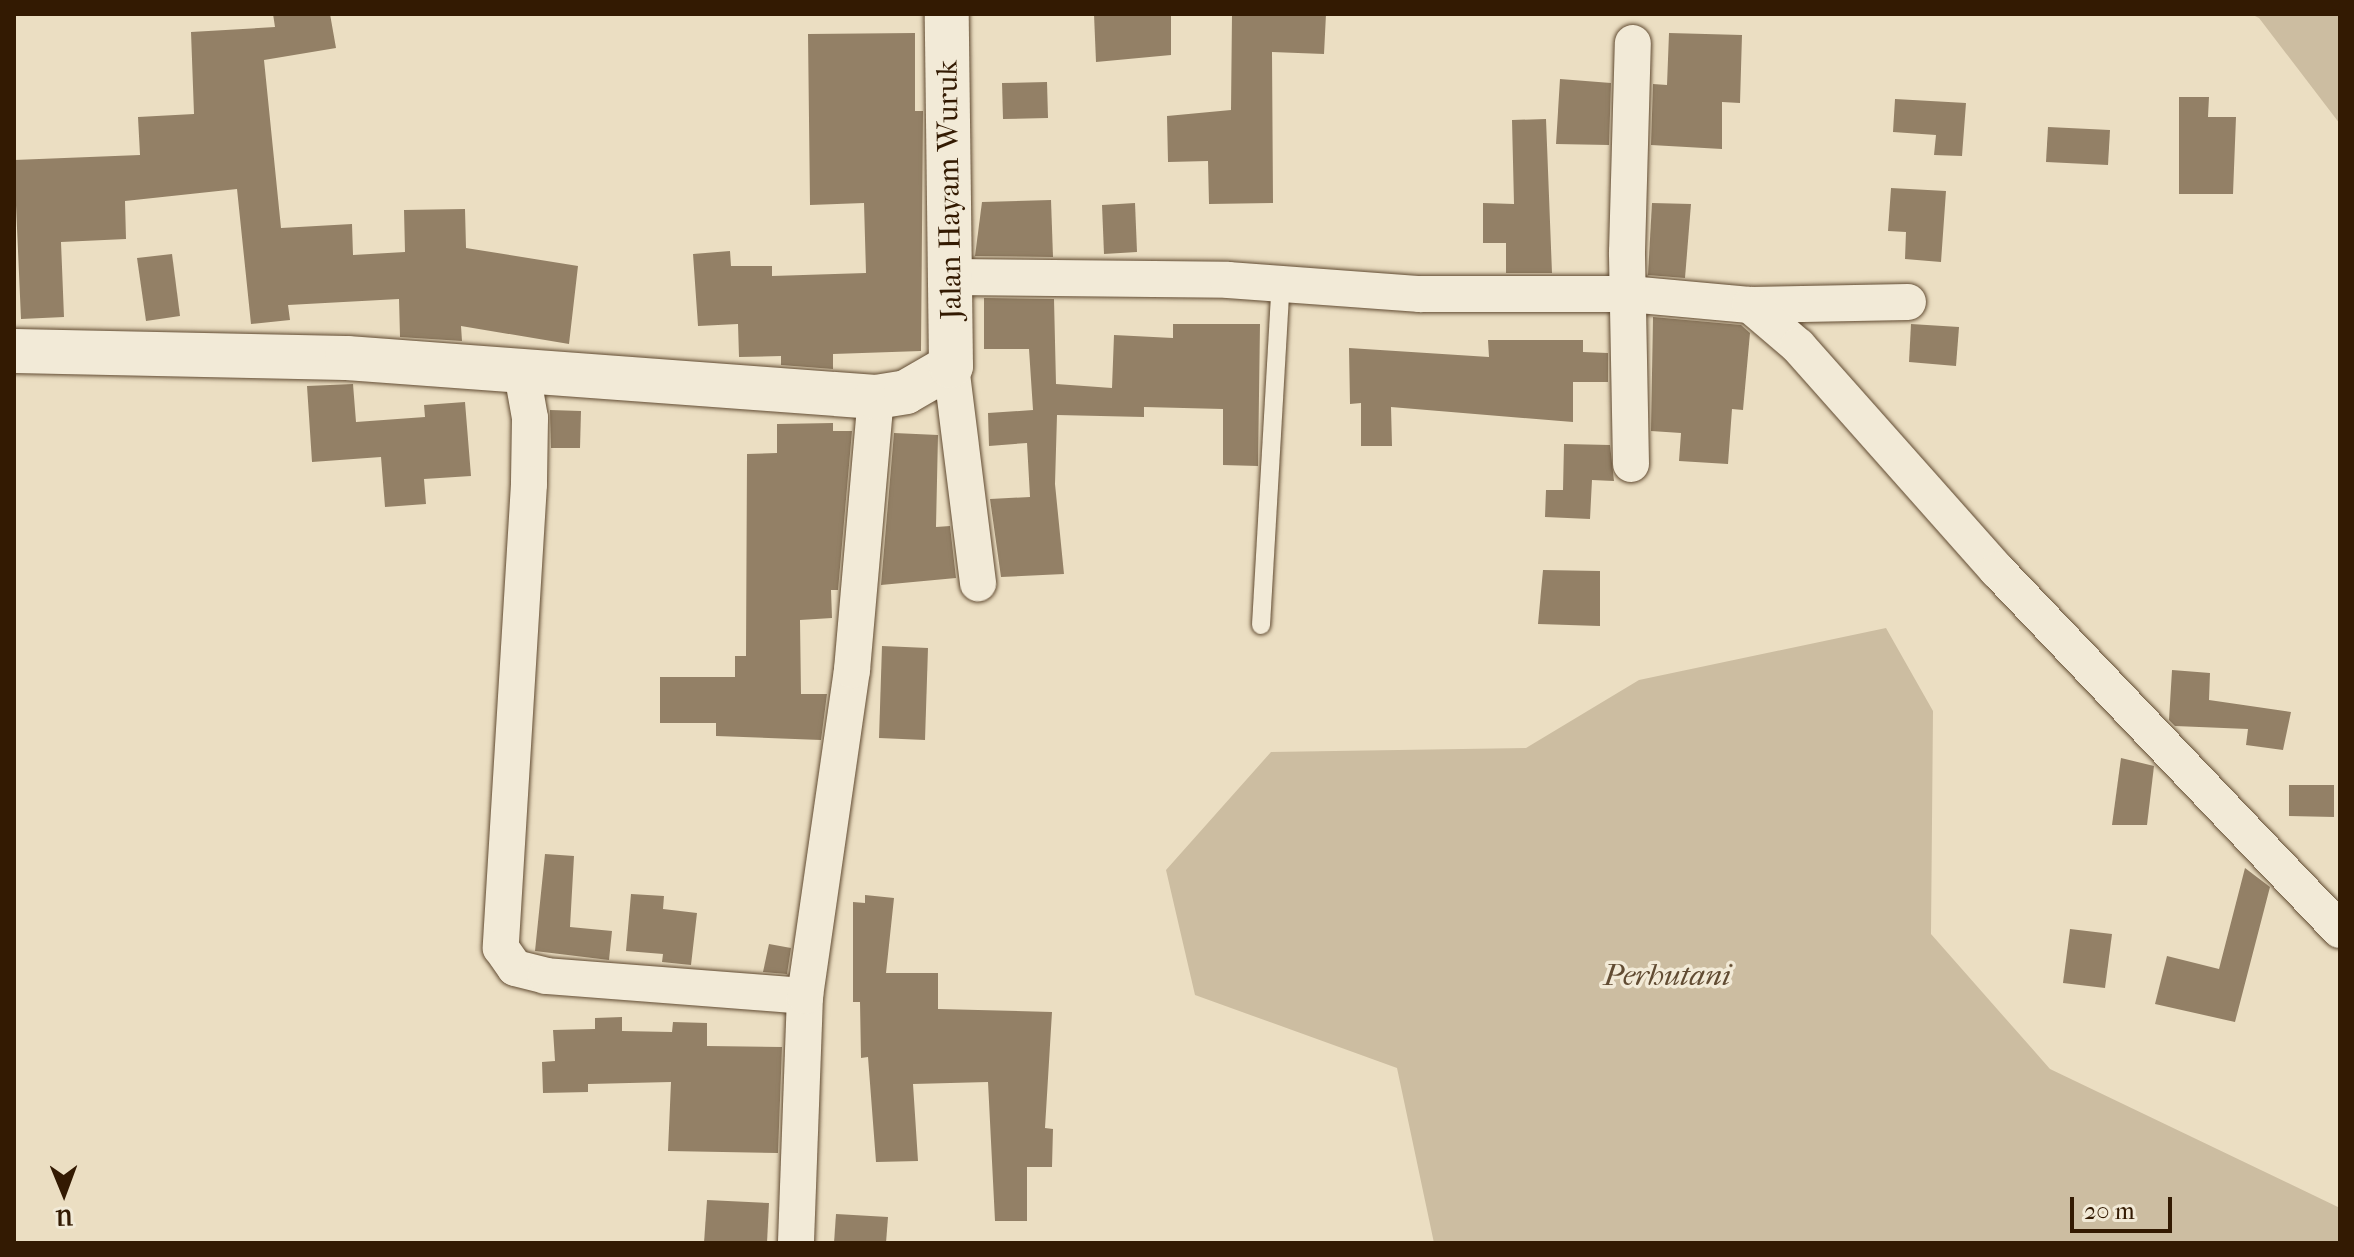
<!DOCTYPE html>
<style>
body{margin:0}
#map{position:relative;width:2354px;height:1257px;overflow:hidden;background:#ebdec2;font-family:"IM FELL French Canon",serif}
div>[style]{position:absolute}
.green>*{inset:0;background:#ccbda1}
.building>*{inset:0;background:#938066}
.roads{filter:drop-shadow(0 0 2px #614b32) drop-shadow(0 0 2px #614b32)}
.lane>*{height:18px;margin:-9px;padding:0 9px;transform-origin:9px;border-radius:9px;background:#f2ead7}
.street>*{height:36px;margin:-18px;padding:0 18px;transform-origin:18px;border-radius:18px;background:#f2ead7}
.secondary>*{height:44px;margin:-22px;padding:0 22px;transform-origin:22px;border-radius:22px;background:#f2ead7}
span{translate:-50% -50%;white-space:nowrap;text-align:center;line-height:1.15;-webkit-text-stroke:7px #f2ead7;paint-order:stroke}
.street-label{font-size:30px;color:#331a02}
.park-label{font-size:30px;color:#614b32;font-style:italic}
.frame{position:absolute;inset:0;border:16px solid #331a02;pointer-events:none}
.north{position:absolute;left:24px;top:1153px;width:80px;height:80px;-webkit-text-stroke:6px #f2ead7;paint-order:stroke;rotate:179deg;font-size:22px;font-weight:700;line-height:32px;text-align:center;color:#331a02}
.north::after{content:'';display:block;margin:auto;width:28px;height:36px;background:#331a02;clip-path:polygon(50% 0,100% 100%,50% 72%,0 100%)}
.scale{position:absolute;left:2070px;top:1197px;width:102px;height:36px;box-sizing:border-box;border:4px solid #331a02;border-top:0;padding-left:10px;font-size:24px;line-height:28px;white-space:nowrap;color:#331a02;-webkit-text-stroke:6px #f2ead7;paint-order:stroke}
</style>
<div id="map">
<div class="green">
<div style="clip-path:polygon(2251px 14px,2340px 14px,2340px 124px,2259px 18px)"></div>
<div style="clip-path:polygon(1886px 628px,1933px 711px,1931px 934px,2050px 1069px,2340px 1208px,2340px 1243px,1434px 1243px,1397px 1068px,1195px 995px,1166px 870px,1271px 752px,1526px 748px,1639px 680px)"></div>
</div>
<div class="building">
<div style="clip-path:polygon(273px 14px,330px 14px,336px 48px,264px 60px,281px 228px,352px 224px,353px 255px,405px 252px,404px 210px,465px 209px,466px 248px,578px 266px,569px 344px,461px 326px,462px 341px,400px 337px,399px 299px,288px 305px,290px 320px,251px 324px,237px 189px,125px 201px,126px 239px,61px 242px,64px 317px,21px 319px,14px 160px,140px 155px,138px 117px,194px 114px,191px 32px,275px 27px)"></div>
<div style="clip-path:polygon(1094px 14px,1171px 14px,1171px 55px,1096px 62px)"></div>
<div style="clip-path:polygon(1232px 14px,1326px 14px,1324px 54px,1272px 52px,1273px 203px,1209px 204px,1208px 161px,1168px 162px,1167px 116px,1231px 110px)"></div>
<div style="clip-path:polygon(915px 33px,915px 111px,923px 111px,921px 351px,833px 354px,833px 369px,781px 365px,781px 356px,739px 357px,738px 324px,698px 326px,693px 254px,730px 251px,731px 266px,772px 266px,772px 276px,866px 273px,864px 203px,810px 205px,808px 34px)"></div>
<div style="clip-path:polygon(1669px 33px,1742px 35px,1740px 103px,1722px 102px,1722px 149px,1651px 145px,1653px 84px,1667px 85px)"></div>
<div style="clip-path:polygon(1560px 79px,1611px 83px,1609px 145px,1556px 144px)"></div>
<div style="clip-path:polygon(1047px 82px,1048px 118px,1003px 119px,1002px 83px)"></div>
<div style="clip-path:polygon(2179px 97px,2209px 97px,2208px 117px,2236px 117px,2233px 194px,2179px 194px)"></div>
<div style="clip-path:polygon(1895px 99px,1966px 103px,1962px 156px,1934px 155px,1936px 135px,1893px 132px)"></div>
<div style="clip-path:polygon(1546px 119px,1552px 273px,1506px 273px,1506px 243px,1483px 243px,1483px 203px,1514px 204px,1512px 120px)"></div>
<div style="clip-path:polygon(2048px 127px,2110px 130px,2108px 165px,2046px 162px)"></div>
<div style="clip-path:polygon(1891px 188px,1946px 191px,1941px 262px,1905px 259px,1906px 232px,1888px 231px)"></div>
<div style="clip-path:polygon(1051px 200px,1053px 257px,975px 256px,982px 202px)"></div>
<div style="clip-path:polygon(1135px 203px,1137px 252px,1104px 254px,1102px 205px)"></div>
<div style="clip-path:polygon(1652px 203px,1691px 204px,1685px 278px,1648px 275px)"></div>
<div style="clip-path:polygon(172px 254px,180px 316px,146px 321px,137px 258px)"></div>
<div style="clip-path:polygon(984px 298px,1054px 299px,1056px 384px,1112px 388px,1114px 335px,1173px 338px,1173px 324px,1260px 324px,1258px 466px,1223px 465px,1223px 409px,1144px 407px,1144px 417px,1057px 415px,1055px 484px,1064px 574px,1001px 577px,990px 499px,1030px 497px,1027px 443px,989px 446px,988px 413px,1033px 410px,1029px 349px,984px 349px)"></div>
<div style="clip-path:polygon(1653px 317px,1741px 325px,1750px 333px,1743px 410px,1732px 409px,1728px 464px,1679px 461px,1681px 433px,1651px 431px)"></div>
<div style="clip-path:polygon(1911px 324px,1959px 327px,1956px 366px,1909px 362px)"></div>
<div style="clip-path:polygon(1488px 340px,1583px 340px,1583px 352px,1608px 353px,1608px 382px,1573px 382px,1573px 422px,1391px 407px,1392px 446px,1361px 446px,1361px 403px,1350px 404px,1349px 348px,1489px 357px)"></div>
<div style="clip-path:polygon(353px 384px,356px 422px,425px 417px,424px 405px,465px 402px,471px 476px,424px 479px,426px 504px,385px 507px,381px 457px,312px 462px,307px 386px)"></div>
<div style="clip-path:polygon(550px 410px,581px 411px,580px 448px,551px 448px)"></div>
<div style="clip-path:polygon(833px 423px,833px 431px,852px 431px,838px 590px,831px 590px,832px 618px,800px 620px,801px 694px,827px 694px,821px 740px,716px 736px,716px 723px,660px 723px,660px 677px,735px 677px,735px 656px,746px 656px,747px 454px,777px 453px,777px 424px)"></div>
<div style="clip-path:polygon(894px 433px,938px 435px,936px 527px,950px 526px,956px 578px,881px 585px)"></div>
<div style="clip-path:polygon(1564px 444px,1610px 445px,1614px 481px,1592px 480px,1590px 519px,1545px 517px,1546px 490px,1563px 490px)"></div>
<div style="clip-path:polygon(1543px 570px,1600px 571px,1600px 626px,1538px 624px)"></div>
<div style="clip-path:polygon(882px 646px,928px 648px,925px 740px,879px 738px)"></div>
<div style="clip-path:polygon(2172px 670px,2210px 673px,2209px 700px,2291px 712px,2283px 750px,2246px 745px,2248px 729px,2175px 726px,2169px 720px)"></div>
<div style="clip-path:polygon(2121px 758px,2154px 766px,2147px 825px,2112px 825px)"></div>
<div style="clip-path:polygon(2289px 785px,2334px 785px,2334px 817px,2289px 816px)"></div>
<div style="clip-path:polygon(545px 854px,574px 856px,570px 927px,612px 931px,609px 960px,535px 951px)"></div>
<div style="clip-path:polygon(2245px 868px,2270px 887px,2235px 1022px,2155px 1004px,2167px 956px,2219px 969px)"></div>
<div style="clip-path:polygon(631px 894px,664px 896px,663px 909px,697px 913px,691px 965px,662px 962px,663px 954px,626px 951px)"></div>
<div style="clip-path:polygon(865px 895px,894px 898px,886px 973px,938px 973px,938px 1009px,1052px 1012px,1045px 1128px,1053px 1129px,1052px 1167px,1027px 1167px,1027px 1221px,995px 1221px,988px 1082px,913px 1084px,918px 1161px,876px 1162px,868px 1057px,861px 1058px,860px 1002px,853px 1002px,853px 902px,865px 903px)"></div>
<div style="clip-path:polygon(2070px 929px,2112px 934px,2105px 988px,2063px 983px)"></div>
<div style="clip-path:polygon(769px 944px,791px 948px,787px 974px,763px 972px)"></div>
<div style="clip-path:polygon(622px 1017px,622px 1031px,672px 1032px,673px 1022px,707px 1023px,707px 1046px,782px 1047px,778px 1153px,668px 1151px,671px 1082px,588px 1084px,588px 1092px,543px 1093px,542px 1062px,555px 1061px,553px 1030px,595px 1029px,595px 1018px)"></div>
<div style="clip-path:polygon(707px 1200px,769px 1203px,767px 1243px,704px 1243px)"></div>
<div style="clip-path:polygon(836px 1214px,888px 1217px,886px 1243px,834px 1243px)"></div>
</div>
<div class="roads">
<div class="lane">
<div style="left:1261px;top:625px;width:344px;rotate:-86.7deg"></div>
</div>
<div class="street">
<div style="left:954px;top:277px;width:274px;rotate:0.6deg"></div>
<div style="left:1228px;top:280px;width:193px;rotate:4.2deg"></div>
<div style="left:1420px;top:294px;width:209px"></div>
<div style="left:1629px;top:294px;width:121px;rotate:5.2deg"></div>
<div style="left:1750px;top:305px;width:158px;rotate:-1.1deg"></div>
<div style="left:1750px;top:305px;width:63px;rotate:40.5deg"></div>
<div style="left:1798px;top:346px;width:300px;rotate:48.4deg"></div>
<div style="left:1997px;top:570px;width:497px;rotate:46.4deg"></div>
<div style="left:951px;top:366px;width:219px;rotate:82.9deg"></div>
<div style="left:522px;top:373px;width:46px;rotate:79.9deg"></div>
<div style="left:530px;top:418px;width:66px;rotate:90.9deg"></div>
<div style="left:529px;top:484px;width:465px;rotate:93.5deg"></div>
<div style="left:501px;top:948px;width:24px;rotate:55deg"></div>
<div style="left:515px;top:968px;width:32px;rotate:14deg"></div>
<div style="left:546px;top:976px;width:260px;rotate:4.4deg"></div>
<div style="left:805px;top:996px;width:247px;rotate:92.1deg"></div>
<div style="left:1631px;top:464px;width:212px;rotate:-91.1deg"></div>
<div style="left:1627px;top:252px;width:209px;rotate:-88.4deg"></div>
<div style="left:805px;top:996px;width:329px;rotate:-81.8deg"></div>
<div style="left:852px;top:670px;width:274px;rotate:-85deg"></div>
</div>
<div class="secondary">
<div style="left:14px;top:351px;width:333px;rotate:1.2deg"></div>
<div style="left:347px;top:358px;width:530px;rotate:4.22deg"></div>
<div style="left:876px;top:397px;width:30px;rotate:-9deg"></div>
<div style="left:906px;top:392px;width:52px;rotate:-30deg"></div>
<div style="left:951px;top:366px;width:352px;rotate:-90.7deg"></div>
</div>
</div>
<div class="street-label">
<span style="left:950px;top:190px;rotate:-91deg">Jalan Hayam Wuruk</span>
</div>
<div class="park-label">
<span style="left:1667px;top:976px">Perhutani</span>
</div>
<div class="frame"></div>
<div class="north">U</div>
<div class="scale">20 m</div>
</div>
